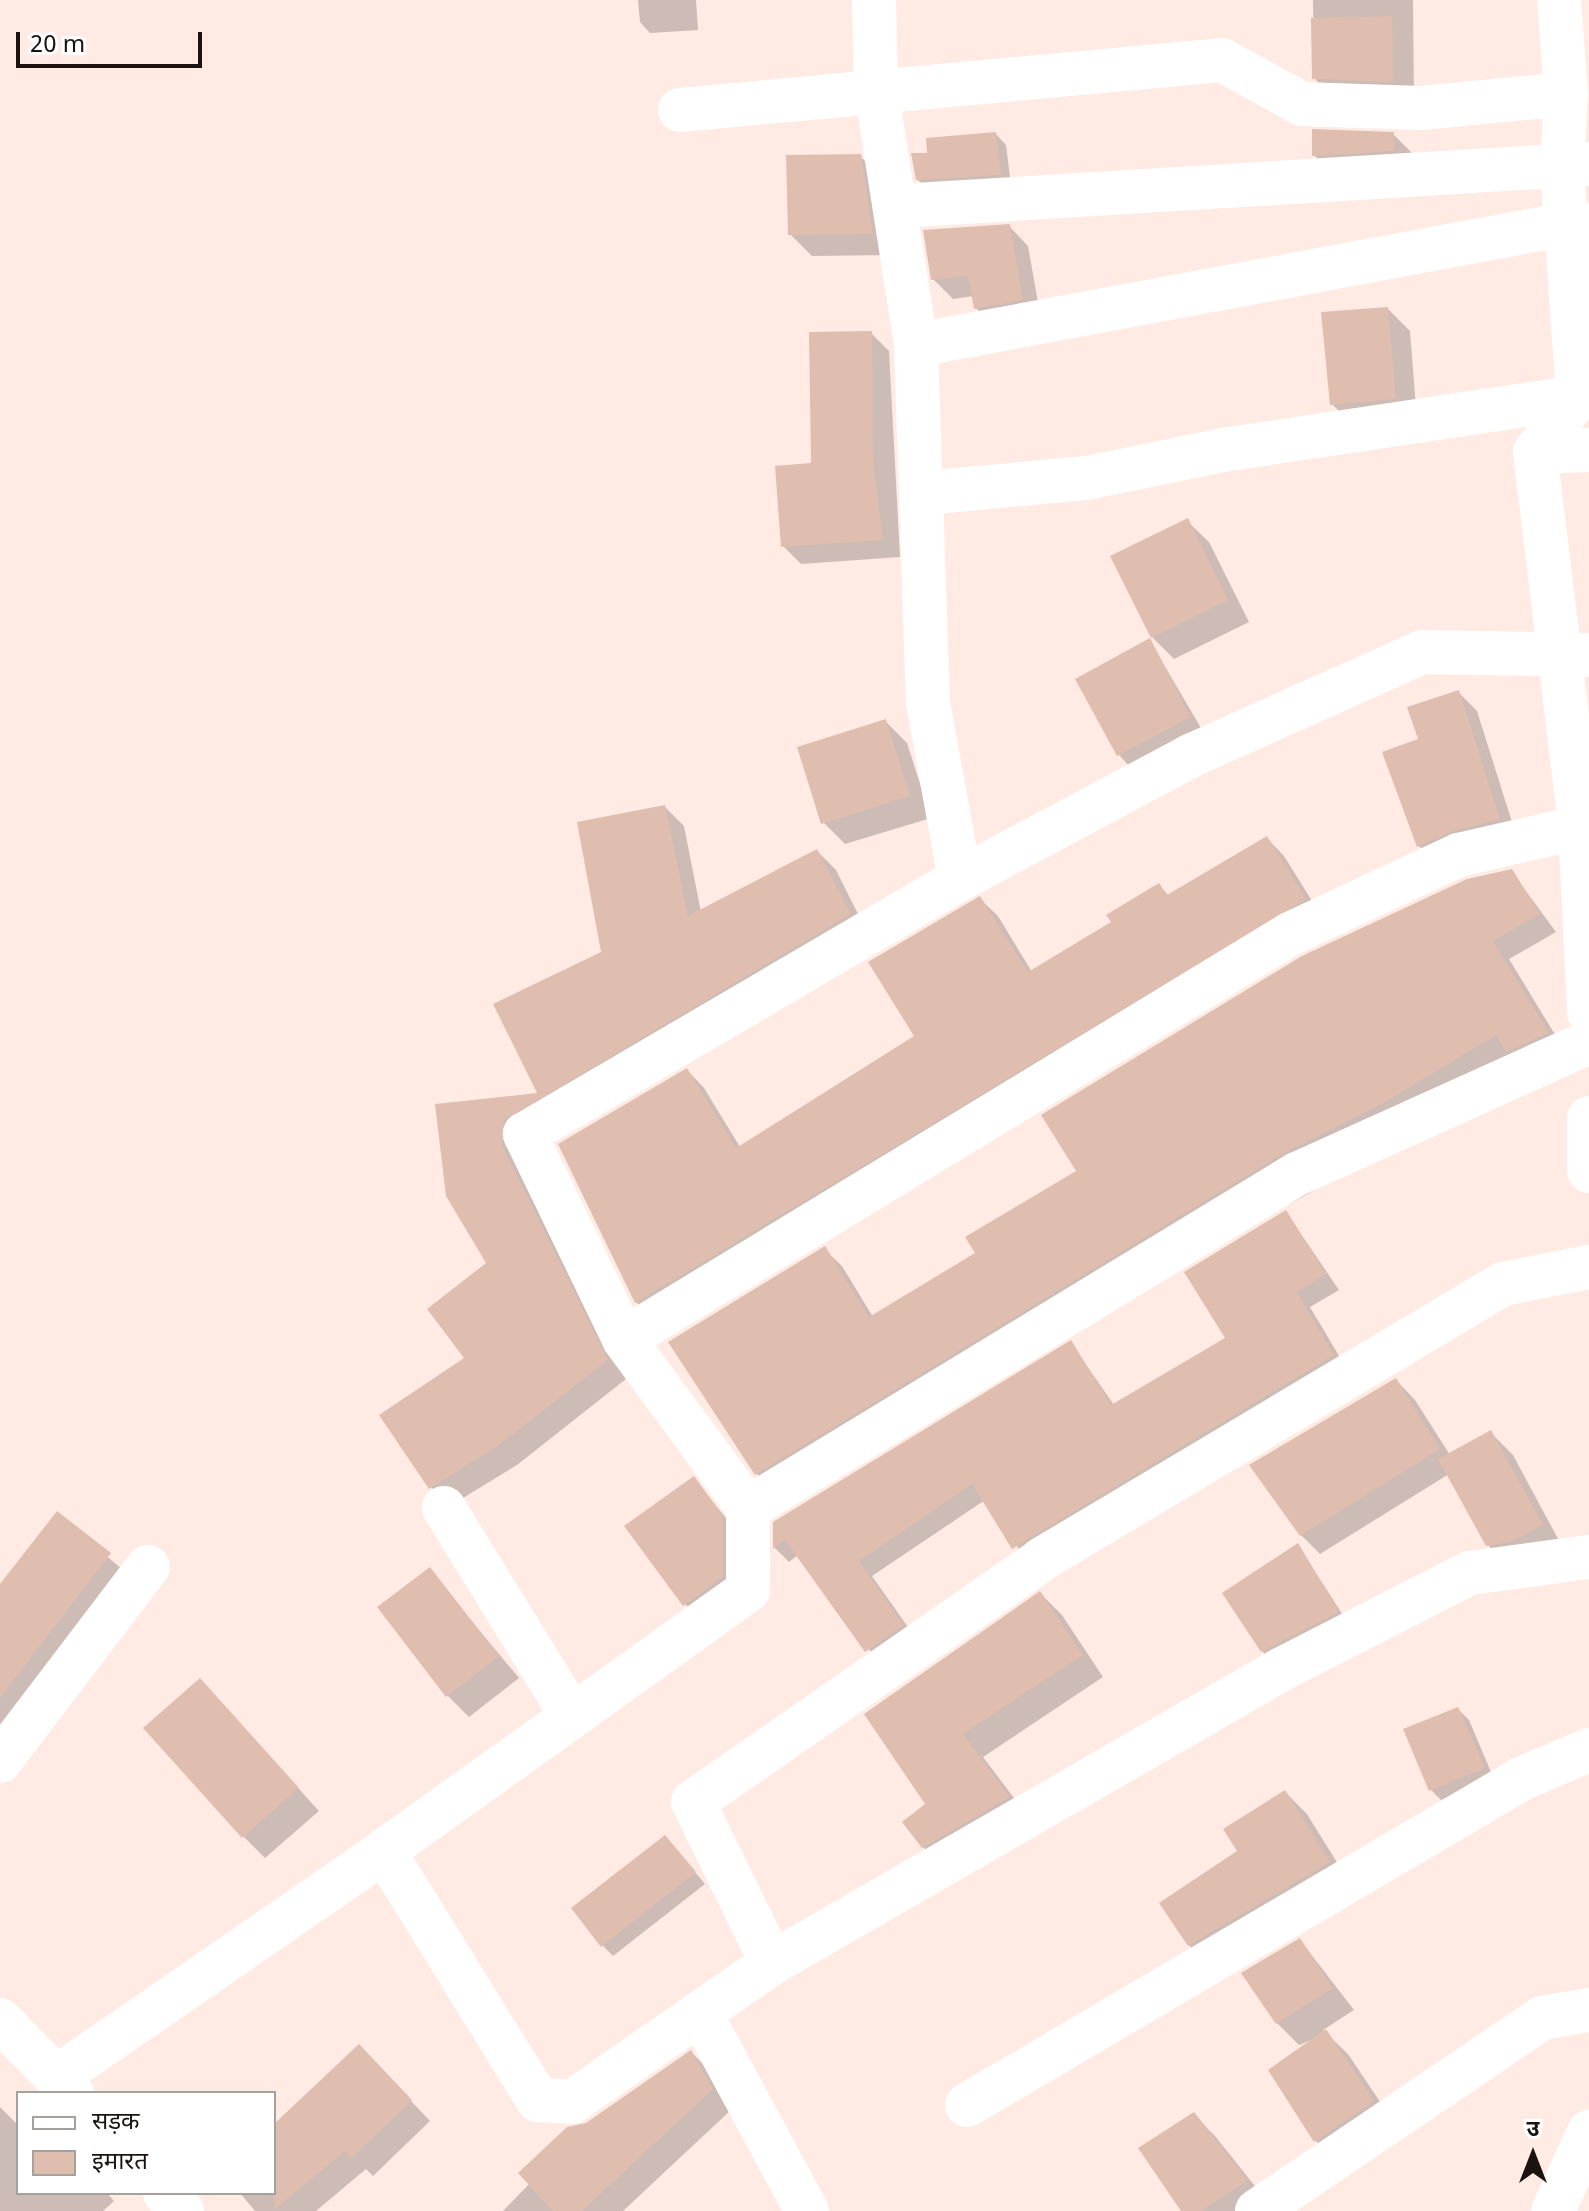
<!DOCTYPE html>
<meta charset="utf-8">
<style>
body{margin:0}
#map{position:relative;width:1589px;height:2211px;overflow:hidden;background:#ffebe3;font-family:Georgia,"Noto Sans Devanagari",serif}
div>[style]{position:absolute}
.shadow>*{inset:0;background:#0003}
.building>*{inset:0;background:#dfbdaf}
.minor>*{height:44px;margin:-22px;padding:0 22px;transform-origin:22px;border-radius:22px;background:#fff}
span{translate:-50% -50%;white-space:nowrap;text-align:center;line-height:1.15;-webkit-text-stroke:7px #fff;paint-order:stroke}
.legend{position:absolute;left:16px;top:2091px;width:260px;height:104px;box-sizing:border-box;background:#fff;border:2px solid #a4a19f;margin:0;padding:10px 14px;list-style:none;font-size:24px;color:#1b1310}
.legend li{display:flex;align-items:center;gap:16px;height:40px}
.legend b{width:40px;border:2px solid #a4a19f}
.north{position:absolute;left:1493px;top:2115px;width:80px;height:80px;-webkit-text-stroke:6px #fff;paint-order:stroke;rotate:0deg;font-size:22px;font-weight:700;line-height:32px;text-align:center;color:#1b1310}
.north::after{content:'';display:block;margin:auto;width:28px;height:36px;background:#1b1310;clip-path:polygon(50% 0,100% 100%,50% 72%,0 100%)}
.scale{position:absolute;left:16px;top:32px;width:186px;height:36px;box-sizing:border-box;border:4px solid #1b1310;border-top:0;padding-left:10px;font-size:24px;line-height:28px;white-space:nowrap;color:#1b1310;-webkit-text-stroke:6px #fff;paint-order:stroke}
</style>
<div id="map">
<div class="shadow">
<div style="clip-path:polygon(638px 0,696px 0,698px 30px,650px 33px,640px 22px)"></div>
<div style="clip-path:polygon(1313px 0,1413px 0,1414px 103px,1336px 100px,1314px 78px)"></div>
<div style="clip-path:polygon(996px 134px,1006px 145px,1011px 185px,928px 190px,917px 179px,930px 155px)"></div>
<div style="clip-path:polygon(1393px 134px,1415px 156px,1336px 177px,1314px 155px)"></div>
<div style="clip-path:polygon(860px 156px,882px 178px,894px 255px,812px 256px,790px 234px)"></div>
<div style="clip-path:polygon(1009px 226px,1028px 246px,1041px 319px,995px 327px,976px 308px,974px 296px,953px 299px,933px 279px)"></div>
<div style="clip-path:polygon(1388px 309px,1410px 331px,1417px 420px,1354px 426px,1332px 404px)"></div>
<div style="clip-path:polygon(871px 333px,889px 351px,900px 557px,801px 564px,783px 546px)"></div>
<div style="clip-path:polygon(1187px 521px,1209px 542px,1249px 622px,1174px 659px,1152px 637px)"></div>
<div style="clip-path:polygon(1150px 641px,1201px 728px,1129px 766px,1119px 755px)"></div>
<div style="clip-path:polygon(1459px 693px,1477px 711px,1517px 838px,1437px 864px,1419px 846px,1420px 740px)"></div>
<div style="clip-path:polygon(885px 721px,907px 743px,931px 818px,845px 844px,823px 822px)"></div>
<div style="clip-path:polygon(665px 807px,684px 826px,701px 912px,817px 851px,836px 870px,868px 934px,522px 1141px,521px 1166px,626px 1379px,517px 1465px,450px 1506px,431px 1487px,488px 1264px,437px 1106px,540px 1095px)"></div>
<div style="clip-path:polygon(1267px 838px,1284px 856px,1322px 917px,654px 1320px,636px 1302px,687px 1070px,704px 1088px,740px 1147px,917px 1037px,980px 899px,998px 916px,1032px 972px,1113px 923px,1159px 885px,1169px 896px)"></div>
<div style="clip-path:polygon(1511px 871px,1556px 932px,1509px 959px,1565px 1051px,774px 1491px,756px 1473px,824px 1249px,842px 1266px,873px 1317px,978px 1254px,1079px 1172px)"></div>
<div style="clip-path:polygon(1286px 1212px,1339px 1290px,1310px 1307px,1348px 1371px,1029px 1563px,985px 1500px,872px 1576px,917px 1640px,881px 1665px,798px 1555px,789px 1562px,775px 1548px,775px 1523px,1071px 1343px,1114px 1405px,1228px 1339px)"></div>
<div style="clip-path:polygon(1396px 1380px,1415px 1400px,1450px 1455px,1491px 1433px,1513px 1455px,1563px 1548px,1509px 1567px,1487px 1544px,1449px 1474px,1320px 1554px,1301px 1535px)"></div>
<div style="clip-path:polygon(694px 1479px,744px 1540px,707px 1626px,685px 1604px)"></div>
<div style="clip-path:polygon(57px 1514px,142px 1586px,0 1770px,0 1588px)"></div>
<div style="clip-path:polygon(1298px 1545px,1348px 1623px,1273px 1662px,1262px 1651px)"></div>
<div style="clip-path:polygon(429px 1570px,519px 1678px,469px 1717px,447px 1695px)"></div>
<div style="clip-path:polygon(1040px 1593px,1062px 1615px,1103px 1677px,983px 1757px,1030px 1819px,945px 1869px,923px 1847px,928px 1805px,866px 1714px)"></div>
<div style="clip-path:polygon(221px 1703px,319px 1811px,265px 1858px,244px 1837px)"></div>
<div style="clip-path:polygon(1458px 1709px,1469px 1720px,1494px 1779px,1441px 1800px,1431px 1790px)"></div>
<div style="clip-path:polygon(1285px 1792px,1307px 1814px,1351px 1885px,1211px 1967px,1189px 1945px,1240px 1852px)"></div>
<div style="clip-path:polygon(676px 1849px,705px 1884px,613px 1956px,602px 1945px)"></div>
<div style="clip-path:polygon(1300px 1940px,1354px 2010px,1323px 2030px,1348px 2054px,1395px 2124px,1338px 2163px,1316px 2141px,1270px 2070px,1319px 2037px,1299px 2045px,1277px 2023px)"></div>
<div style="clip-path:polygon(691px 2052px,711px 2072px,731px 2110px,623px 2211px,503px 2211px,587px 2124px)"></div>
<div style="clip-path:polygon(378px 2066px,430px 2121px,373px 2176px,366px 2169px,316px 2211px,255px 2211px,240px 2193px,274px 2193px,274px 2127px)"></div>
<div style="clip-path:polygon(0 2107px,18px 2125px,18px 2193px,107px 2193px,114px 2201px,103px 2211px,0 2211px)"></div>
<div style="clip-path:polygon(1193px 2114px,1215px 2136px,1270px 2205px,1261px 2211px,1184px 2211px)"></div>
</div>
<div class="building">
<div style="clip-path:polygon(1392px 16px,1393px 82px,1312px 79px,1311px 18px)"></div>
<div style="clip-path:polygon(1312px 129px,1394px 132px,1394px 151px,1312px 156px)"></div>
<div style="clip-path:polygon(996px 132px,1001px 175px,916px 180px,911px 153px,927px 153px,926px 138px)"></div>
<div style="clip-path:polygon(861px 154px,873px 234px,788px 235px,786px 155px)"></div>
<div style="clip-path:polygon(1010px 224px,1023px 300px,974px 309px,968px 276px,931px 280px,923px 230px)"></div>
<div style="clip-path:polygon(1388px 307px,1396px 399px,1330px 405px,1321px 312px)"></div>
<div style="clip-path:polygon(872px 331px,873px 459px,883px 540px,781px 547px,775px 466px,811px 463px,809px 332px)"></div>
<div style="clip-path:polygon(1188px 518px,1228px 600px,1151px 638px,1110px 556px)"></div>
<div style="clip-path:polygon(1150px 638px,1191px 717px,1117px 756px,1075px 679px)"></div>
<div style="clip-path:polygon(1459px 690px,1500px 819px,1453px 831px,1417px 847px,1382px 752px,1418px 739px,1407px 707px)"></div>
<div style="clip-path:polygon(886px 719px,910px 796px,821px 824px,797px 747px)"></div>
<div style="clip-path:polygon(665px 805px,688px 916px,817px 849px,851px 914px,504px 1120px,502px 1145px,608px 1360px,499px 1445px,429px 1489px,379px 1415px,464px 1358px,427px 1309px,486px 1263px,446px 1196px,435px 1104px,537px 1093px,493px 1004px,601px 952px,577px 822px)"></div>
<div style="clip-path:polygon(1267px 836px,1306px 899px,635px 1303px,558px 1144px,687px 1068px,736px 1148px,914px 1036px,868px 962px,980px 896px,1028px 972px,1111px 922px,1106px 915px,1159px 883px,1167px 895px)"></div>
<div style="clip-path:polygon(1512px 869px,1540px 914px,1493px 941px,1549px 1033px,1506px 1052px,1496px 1035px,1382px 1104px,1284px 1153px,755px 1475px,668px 1342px,825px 1246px,869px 1317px,975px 1253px,965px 1237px,1076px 1171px,1041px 1115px,1302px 956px,1467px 879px)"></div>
<div style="clip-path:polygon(1286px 1210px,1326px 1274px,1297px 1292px,1334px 1355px,1012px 1549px,972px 1484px,859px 1561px,904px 1625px,865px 1652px,785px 1540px,773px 1549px,773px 1522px,1071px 1340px,1111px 1405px,1225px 1338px,1184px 1272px)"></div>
<div style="clip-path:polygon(1396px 1378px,1440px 1449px,1300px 1536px,1249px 1465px)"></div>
<div style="clip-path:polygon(1491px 1430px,1543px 1525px,1510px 1542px,1486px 1546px,1438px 1459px)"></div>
<div style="clip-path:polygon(694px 1476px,723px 1516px,723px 1577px,683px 1606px,624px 1526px)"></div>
<div style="clip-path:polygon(57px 1511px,111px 1553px,0 1698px,0 1584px)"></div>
<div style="clip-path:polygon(1298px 1543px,1339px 1612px,1261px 1652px,1222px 1593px)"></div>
<div style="clip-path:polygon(430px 1567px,499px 1656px,446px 1697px,377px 1607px)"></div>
<div style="clip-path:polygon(1040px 1591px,1083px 1655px,963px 1734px,1010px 1797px,922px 1848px,902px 1822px,925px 1804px,864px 1714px)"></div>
<div style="clip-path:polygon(200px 1678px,299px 1788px,242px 1838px,143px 1728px)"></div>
<div style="clip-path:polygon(1458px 1707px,1485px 1768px,1429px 1791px,1403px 1729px)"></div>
<div style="clip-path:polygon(1285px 1790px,1330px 1862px,1188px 1946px,1159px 1903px,1237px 1851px,1223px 1829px)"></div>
<div style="clip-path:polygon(665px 1835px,696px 1872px,601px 1947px,571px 1908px)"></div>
<div style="clip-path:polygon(1300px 1938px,1333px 1988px,1276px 2024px,1241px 1973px)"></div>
<div style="clip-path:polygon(1326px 2029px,1374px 2101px,1314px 2142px,1268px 2070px)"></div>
<div style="clip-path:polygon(359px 2044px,412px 2100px,352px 2158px,345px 2151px,274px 2210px,274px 2124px)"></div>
<div style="clip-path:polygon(691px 2050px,713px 2089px,582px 2211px,553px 2211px,518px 2173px,567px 2127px,586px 2123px)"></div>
<div style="clip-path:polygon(1194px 2112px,1248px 2180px,1201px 2211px,1181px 2211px,1138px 2148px)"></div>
</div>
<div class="minor">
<div style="left:874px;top:0;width:89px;rotate:88.7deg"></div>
<div style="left:876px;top:89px;width:259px;rotate:81.1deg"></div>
<div style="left:916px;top:345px;width:358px;rotate:88.1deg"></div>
<div style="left:928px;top:703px;width:179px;rotate:79.7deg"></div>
<div style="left:1559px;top:0;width:94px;rotate:85.7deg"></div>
<div style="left:1566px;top:94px;width:73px;rotate:93.1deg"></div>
<div style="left:1562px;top:167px;width:231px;rotate:86deg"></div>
<div style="left:1578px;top:397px;width:70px;rotate:128deg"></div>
<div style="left:1535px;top:452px;width:377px;rotate:83.1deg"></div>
<div style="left:1580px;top:826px;width:187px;rotate:87.2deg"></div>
<div style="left:680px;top:110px;width:544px;rotate:-5.27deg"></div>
<div style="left:1222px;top:60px;width:91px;rotate:28.8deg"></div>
<div style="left:1302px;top:104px;width:119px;rotate:1.9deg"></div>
<div style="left:1421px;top:108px;width:146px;rotate:-5.5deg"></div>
<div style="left:898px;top:206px;width:692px;rotate:-3.48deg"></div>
<div style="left:916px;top:345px;width:662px;rotate:-10.53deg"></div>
<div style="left:1567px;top:224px;width:22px;rotate:3deg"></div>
<div style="left:1535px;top:452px;width:54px;rotate:-2.1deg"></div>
<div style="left:924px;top:493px;width:164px;rotate:-5.3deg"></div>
<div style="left:1087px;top:478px;width:139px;rotate:-11.6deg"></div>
<div style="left:1223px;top:450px;width:359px;rotate:-8.5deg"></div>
<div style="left:1589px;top:1118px;width:53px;rotate:90deg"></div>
<div style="left:624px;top:1339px;width:779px;rotate:-31.3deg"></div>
<div style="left:1290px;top:934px;width:187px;rotate:-25.1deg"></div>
<div style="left:1459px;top:855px;width:133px;rotate:-13deg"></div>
<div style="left:444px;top:1508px;width:244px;rotate:58.4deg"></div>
<div style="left:748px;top:1508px;width:643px;rotate:-31.32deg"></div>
<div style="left:1297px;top:1174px;width:320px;rotate:-24.3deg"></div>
<div style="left:0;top:1761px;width:244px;rotate:-52.7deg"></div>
<div style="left:384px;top:1851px;width:293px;rotate:58.3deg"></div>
<div style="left:538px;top:2100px;width:34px;rotate:3deg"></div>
<div style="left:572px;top:2102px;width:244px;rotate:-34.8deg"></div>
<div style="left:772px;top:1963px;width:589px;rotate:-29.96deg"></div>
<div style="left:1282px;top:1669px;width:211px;rotate:-27.1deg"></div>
<div style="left:1470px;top:1573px;width:120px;rotate:-7.7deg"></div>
<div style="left:772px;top:1963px;width:179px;rotate:-116.1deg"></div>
<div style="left:693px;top:1802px;width:425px;rotate:-34.8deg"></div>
<div style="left:1042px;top:1559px;width:537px;rotate:-30.82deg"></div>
<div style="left:1503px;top:1284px;width:88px;rotate:-11.2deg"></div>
<div style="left:700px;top:2013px;width:225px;rotate:61.6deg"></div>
<div style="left:0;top:2020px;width:103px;rotate:45.4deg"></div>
<div style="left:57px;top:2077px;width:397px;rotate:-34.6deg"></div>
<div style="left:384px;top:1851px;width:448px;rotate:-35.6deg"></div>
<div style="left:748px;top:1590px;width:82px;rotate:-90deg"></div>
<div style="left:748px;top:1508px;width:210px;rotate:-126.3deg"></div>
<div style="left:624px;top:1339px;width:228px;rotate:-115.8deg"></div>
<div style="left:525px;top:1134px;width:504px;rotate:-30.38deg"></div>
<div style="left:960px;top:879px;width:261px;rotate:-28.1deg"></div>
<div style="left:1190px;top:756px;width:254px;rotate:-24.1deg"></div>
<div style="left:1422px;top:652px;width:167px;rotate:1deg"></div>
<div style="left:967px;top:2105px;width:643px;rotate:-30.47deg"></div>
<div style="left:1521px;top:1779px;width:74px;rotate:-23.1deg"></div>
<div style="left:165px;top:2193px;width:25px;rotate:47deg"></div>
<div style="left:1257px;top:2211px;width:344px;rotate:-34.1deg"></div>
<div style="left:1542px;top:2018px;width:48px;rotate:-9.7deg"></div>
<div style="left:1553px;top:2211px;width:87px;rotate:-65.5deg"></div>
</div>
<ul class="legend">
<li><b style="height:10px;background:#fff"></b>सड़क</li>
<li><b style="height:22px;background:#dfbdaf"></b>इमारत</li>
</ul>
<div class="north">उ</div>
<div class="scale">20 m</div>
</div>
